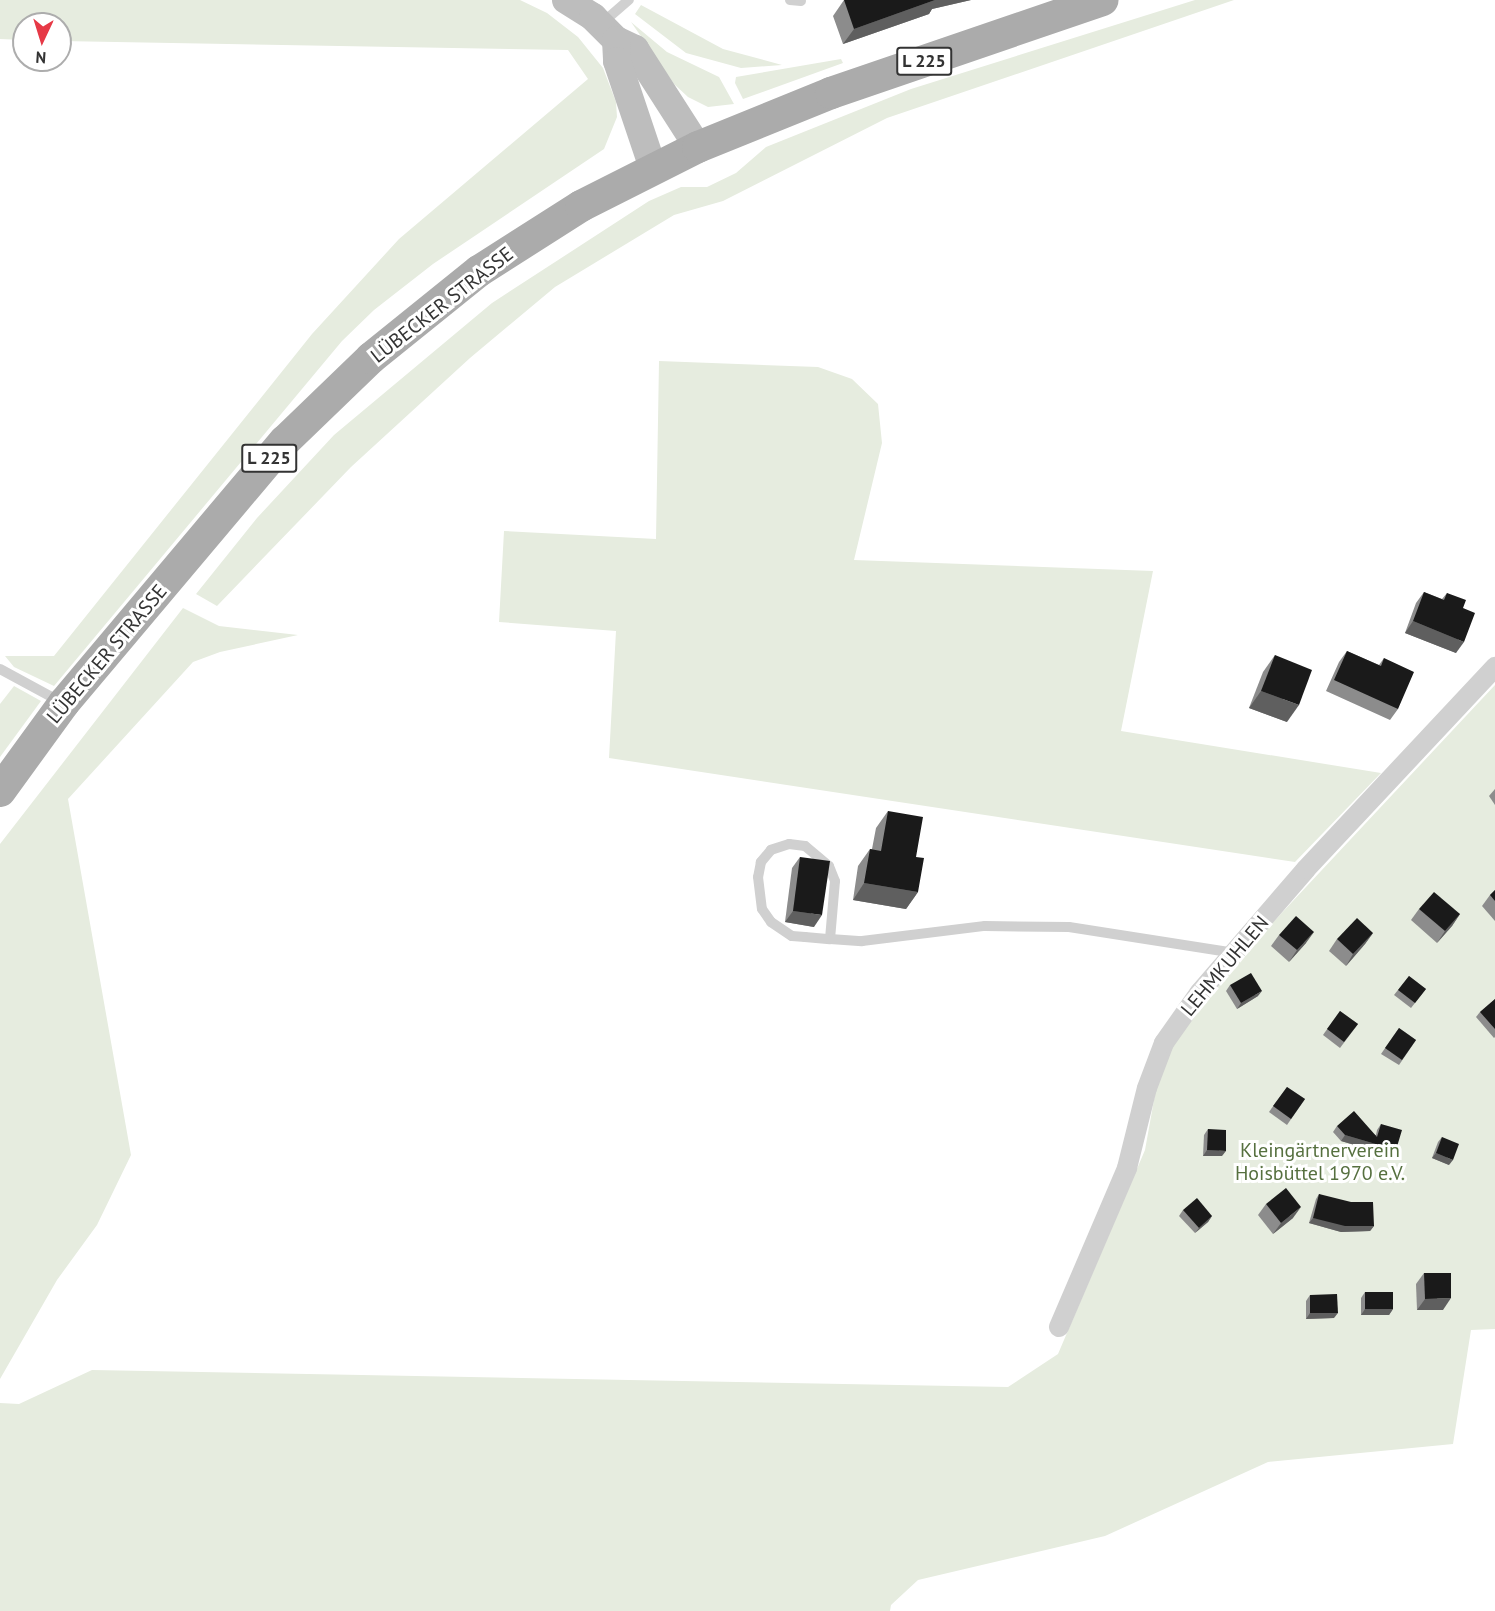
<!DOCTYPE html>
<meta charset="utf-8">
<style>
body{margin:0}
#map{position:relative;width:1495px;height:1611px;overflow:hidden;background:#fff;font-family:"PT Sans",sans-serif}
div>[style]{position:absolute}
.green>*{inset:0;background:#e6ecdf}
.lane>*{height:10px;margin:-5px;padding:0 5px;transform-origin:5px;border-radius:5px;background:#d0d0d0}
.street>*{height:20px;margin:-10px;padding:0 10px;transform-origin:10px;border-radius:10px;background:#d0d0d0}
.secondary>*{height:28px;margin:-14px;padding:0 14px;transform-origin:14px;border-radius:14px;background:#bdbdbd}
.primary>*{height:32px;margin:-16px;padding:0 16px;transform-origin:16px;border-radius:16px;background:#ababab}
.wall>*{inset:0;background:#8c8c8c}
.shaded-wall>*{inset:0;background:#5f5f5f}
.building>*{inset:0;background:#1a1a1a}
span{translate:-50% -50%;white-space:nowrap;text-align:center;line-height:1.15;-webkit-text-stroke:6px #fff;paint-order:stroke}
.shield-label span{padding:2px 4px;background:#fff;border:2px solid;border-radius:4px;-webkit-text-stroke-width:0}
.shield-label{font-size:18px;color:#333;font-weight:700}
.street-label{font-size:20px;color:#333}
.park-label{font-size:20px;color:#56703f}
.north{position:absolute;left:12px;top:12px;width:60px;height:60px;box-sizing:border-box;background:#fff;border:2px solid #adadad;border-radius:50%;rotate:184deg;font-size:16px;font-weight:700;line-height:24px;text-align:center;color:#333}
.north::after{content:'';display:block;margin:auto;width:21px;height:27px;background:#e63946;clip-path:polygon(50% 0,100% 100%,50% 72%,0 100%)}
</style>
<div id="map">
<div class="green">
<div style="clip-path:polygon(0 0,520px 0,547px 13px,578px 37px,603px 68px,616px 102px,617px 117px,604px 149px,433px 264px,374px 310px,342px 341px,54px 686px,14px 667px,5px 656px,54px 656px,312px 334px,399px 239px,588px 79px,568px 50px,60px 41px,60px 24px,24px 24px,24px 40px,0 39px)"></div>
<div style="clip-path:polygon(1195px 0,1234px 0,887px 118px,723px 201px,674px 215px,555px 287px,470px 358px,351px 467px,217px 606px,196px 594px,257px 518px,334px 435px,492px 303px,649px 201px,681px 187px,707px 187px,736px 173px,766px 147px,911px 89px)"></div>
<div style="clip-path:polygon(641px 5px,723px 49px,782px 65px,741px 68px,686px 53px,635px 14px)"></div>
<div style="clip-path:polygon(631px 22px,667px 52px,719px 77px,734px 104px,708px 107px,688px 97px,674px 84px)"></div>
<div style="clip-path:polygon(841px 59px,843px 63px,743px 99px,735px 83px,736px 77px)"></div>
<div style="clip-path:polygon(659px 361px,818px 367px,852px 379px,878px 404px,882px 443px,854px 560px,1153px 571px,1121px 731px,1381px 773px,1295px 862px,609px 758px,616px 631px,499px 622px,504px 531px,656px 539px)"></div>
<div style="clip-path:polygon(183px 608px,219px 626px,298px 635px,220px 652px,193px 662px,68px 799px,131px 1155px,97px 1225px,57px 1280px,0 1379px,0 844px)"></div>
<div style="clip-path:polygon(1495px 685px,1495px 1329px,1471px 1330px,1453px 1444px,1268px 1462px,1105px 1536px,918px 1580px,891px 1605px,890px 1611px,0 1611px,0 1403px,19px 1404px,92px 1370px,1008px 1387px,1058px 1354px,1145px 1150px,1159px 1072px,1188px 1013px)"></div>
<div style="clip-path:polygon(14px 686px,41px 701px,0 757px,0 704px)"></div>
</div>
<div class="lane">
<div style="left:790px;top:0;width:11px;rotate:5deg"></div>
<div style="left:601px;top:24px;width:37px;rotate:-41deg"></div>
<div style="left:0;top:669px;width:69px;rotate:28.4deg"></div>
<div style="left:830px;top:939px;width:58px;rotate:-85.1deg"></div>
<div style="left:835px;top:881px;width:16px;rotate:-112deg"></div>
<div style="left:829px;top:866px;width:31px;rotate:-140deg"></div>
<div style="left:805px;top:846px;width:16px;rotate:-173deg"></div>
<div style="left:789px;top:844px;width:19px;rotate:162deg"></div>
<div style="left:771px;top:850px;width:16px;rotate:130deg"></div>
<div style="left:761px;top:862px;width:15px;rotate:101deg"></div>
<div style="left:758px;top:877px;width:32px;rotate:83deg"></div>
<div style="left:762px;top:909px;width:16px;rotate:55deg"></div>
<div style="left:771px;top:922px;width:25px;rotate:34deg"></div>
<div style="left:792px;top:936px;width:13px;rotate:4deg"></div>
<div style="left:805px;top:937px;width:25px;rotate:5deg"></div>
<div style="left:830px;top:939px;width:32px;rotate:4deg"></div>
<div style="left:862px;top:941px;width:124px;rotate:-7deg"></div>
<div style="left:985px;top:926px;width:84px;rotate:0.7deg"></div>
<div style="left:1069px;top:927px;width:168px;rotate:8.9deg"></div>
</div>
<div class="street">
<div style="left:1059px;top:1327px;width:173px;rotate:-66.8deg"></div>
<div style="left:1127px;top:1168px;width:82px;rotate:-76deg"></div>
<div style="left:1147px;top:1088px;width:48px;rotate:-69.3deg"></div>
<div style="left:1164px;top:1043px;width:62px;rotate:-54.8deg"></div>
<div style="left:1200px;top:992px;width:162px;rotate:-49.2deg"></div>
<div style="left:1306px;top:869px;width:277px;rotate:-46.9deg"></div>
</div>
<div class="secondary">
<div style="left:566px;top:0;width:32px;rotate:32deg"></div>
<div style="left:593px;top:17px;width:33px;rotate:45deg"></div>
<div style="left:616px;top:40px;width:21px;rotate:25deg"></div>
<div style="left:635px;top:49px;width:117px;rotate:57.3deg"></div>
<div style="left:616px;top:40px;width:21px;rotate:87deg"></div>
<div style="left:617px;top:61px;width:113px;rotate:71.4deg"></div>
</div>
<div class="primary">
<div style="left:0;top:791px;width:109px;rotate:-54deg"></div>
<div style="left:64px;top:703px;width:343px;rotate:-49.9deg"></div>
<div style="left:285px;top:441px;width:120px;rotate:-44deg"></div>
<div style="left:371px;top:358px;width:139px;rotate:-38.9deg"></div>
<div style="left:479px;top:271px;width:121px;rotate:-32.5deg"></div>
<div style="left:581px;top:206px;width:131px;rotate:-26.8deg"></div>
<div style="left:698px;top:147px;width:144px;rotate:-22.1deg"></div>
<div style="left:831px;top:93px;width:287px;rotate:-18.9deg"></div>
</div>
<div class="wall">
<div style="clip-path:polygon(844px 0,971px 0,932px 9px,929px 14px,843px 44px,833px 16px)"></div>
<div style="clip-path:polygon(1424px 592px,1442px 599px,1447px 593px,1463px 608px,1456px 653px,1405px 633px,1416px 603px)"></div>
<div style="clip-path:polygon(1347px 651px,1379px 665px,1384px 658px,1398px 709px,1390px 720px,1326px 691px,1339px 662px)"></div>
<div style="clip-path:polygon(1275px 655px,1287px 722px,1249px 708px,1263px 672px)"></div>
<div style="clip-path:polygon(1495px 789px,1495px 805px,1489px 796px)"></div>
<div style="clip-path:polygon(888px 811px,916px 857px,918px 892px,906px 909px,853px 900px,858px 866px,870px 849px,872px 849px,876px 828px)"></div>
<div style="clip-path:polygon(800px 857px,814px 927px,785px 922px,792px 868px)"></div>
<div style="clip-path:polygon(1495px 890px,1495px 921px,1482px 906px,1490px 895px)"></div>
<div style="clip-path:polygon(1419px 909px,1460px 914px,1452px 926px,1437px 943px,1411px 920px)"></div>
<div style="clip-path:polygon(1373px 933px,1365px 944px,1346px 966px,1329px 951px,1337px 939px)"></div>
<div style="clip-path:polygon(1279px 935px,1306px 943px,1289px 962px,1271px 946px)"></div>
<div style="clip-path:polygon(1409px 976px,1426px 989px,1411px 1008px,1394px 995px)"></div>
<div style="clip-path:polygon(1230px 985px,1258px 996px,1237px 1009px,1226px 991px)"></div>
<div style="clip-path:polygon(1495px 999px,1495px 1037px,1494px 1038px,1476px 1017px,1480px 1012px)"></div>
<div style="clip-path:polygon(1340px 1011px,1358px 1024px,1340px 1048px,1323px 1035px)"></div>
<div style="clip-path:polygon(1399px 1028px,1416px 1040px,1399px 1065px,1381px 1054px)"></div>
<div style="clip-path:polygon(1287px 1087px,1305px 1099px,1287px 1125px,1269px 1112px)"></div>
<div style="clip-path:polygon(1381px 1124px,1396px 1150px,1392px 1156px,1341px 1141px,1333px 1132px,1337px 1126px,1376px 1135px,1377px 1130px)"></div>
<div style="clip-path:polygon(1208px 1129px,1222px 1156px,1203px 1156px,1204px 1135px)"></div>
<div style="clip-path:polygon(1442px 1137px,1449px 1165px,1432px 1158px,1438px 1142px)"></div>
<div style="clip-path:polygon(1319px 1194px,1374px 1226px,1370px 1231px,1341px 1232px,1309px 1223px,1316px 1199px)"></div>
<div style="clip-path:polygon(1266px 1204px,1293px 1218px,1273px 1234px,1258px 1215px)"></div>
<div style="clip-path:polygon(1183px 1210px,1212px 1216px,1208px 1222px,1195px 1233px,1179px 1216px)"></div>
<div style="clip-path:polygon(1424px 1273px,1443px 1310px,1417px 1310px,1416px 1284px)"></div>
<div style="clip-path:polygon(1365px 1292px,1393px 1309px,1389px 1315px,1361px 1315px,1361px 1298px)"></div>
<div style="clip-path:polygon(1310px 1295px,1334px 1318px,1306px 1319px,1306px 1301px)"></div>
</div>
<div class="shaded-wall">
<div style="clip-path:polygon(935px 0,971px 0,932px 9px,929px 14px,843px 44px,854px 29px)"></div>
<div style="clip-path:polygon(1413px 621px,1464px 642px,1456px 653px,1405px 633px)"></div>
<div style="clip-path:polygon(1261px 691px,1299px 705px,1287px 722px,1249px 708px)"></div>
<div style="clip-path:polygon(864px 883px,918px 892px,906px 909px,853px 900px)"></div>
<div style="clip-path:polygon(793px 911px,822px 915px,814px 927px,785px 922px)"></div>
<div style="clip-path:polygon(1460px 914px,1452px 926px,1437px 943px,1445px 931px)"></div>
<div style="clip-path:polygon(1314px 932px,1306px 943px,1289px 962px,1297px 950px)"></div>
<div style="clip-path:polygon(1373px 933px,1365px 944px,1346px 966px,1353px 954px)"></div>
<div style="clip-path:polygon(1262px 991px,1258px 996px,1237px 1009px,1241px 1003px)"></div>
<div style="clip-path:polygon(1345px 1135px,1396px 1150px,1392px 1156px,1341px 1141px)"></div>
<div style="clip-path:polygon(1207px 1150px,1226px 1151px,1222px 1156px,1203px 1156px)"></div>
<div style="clip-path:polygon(1436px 1153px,1453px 1160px,1449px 1165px,1432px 1158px)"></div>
<div style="clip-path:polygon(1301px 1207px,1293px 1218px,1273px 1234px,1281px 1223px)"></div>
<div style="clip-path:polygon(1212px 1216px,1208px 1222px,1195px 1233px,1199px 1228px)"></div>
<div style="clip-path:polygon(1313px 1218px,1374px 1226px,1370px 1231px,1341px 1232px,1309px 1223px)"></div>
<div style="clip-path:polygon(1451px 1298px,1443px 1310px,1417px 1310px,1425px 1299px)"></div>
<div style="clip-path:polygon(1365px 1309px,1393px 1309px,1389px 1315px,1361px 1315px)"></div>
<div style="clip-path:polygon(1310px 1313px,1338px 1313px,1334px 1318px,1306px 1319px)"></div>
</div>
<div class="building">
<div style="clip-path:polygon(844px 0,935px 0,854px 29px)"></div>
<div style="clip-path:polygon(1424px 592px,1444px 600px,1447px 593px,1466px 600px,1463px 608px,1475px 613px,1464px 642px,1413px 621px)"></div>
<div style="clip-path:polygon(1347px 651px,1381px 666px,1384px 658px,1414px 672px,1398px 709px,1334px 680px)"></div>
<div style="clip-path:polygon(1275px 655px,1312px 670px,1299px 705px,1261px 691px)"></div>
<div style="clip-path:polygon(888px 811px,923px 817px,916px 857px,924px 858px,918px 892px,864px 883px,870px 849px,881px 851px)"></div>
<div style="clip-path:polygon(800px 857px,830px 861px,822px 915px,793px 911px)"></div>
<div style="clip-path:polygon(1495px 890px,1495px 901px,1490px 895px)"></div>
<div style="clip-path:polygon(1434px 892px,1460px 914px,1445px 931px,1419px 909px)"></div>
<div style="clip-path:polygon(1296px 916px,1314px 932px,1297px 950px,1279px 935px)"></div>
<div style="clip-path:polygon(1357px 918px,1373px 933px,1353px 954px,1337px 939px)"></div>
<div style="clip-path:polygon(1251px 973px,1262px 991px,1241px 1003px,1230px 985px)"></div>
<div style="clip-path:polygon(1409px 976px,1426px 989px,1415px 1003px,1398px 990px)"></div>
<div style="clip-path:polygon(1495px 999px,1495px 1029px,1480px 1012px)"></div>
<div style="clip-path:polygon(1340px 1011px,1358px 1024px,1344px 1042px,1327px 1029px)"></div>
<div style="clip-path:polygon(1399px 1028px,1416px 1040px,1402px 1060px,1385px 1048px)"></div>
<div style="clip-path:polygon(1287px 1087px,1305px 1099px,1291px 1119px,1273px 1106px)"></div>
<div style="clip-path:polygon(1354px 1111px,1377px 1137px,1381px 1124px,1402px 1130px,1396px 1150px,1345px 1135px,1337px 1126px)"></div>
<div style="clip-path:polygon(1208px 1129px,1226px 1130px,1226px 1151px,1207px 1150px)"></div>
<div style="clip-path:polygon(1442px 1137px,1459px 1144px,1453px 1160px,1436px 1153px)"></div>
<div style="clip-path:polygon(1286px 1188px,1301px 1207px,1281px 1223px,1266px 1204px)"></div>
<div style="clip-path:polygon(1319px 1194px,1351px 1202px,1373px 1202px,1374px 1226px,1345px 1226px,1313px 1218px)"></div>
<div style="clip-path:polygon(1197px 1198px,1212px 1216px,1199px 1228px,1183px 1210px)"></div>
<div style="clip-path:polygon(1424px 1273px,1451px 1273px,1451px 1298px,1425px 1299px)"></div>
<div style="clip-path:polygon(1365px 1292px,1393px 1292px,1393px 1309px,1365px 1309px)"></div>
<div style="clip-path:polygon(1337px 1294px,1338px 1313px,1310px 1313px,1310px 1295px)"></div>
</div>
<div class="shield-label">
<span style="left:924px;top:61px">L 225</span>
<span style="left:269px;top:458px">L 225</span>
</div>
<div class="street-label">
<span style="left:442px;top:305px;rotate:-38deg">LÜBECKER STRASSE</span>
<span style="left:107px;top:654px;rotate:-50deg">LÜBECKER STRASSE</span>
<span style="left:1225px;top:966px;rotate:-50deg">LEHMKUHLEN</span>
</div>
<div class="park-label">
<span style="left:1320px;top:1162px">Kleingärtnerverein<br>Hoisbüttel 1970 e.V.</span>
</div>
<div class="north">N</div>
</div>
